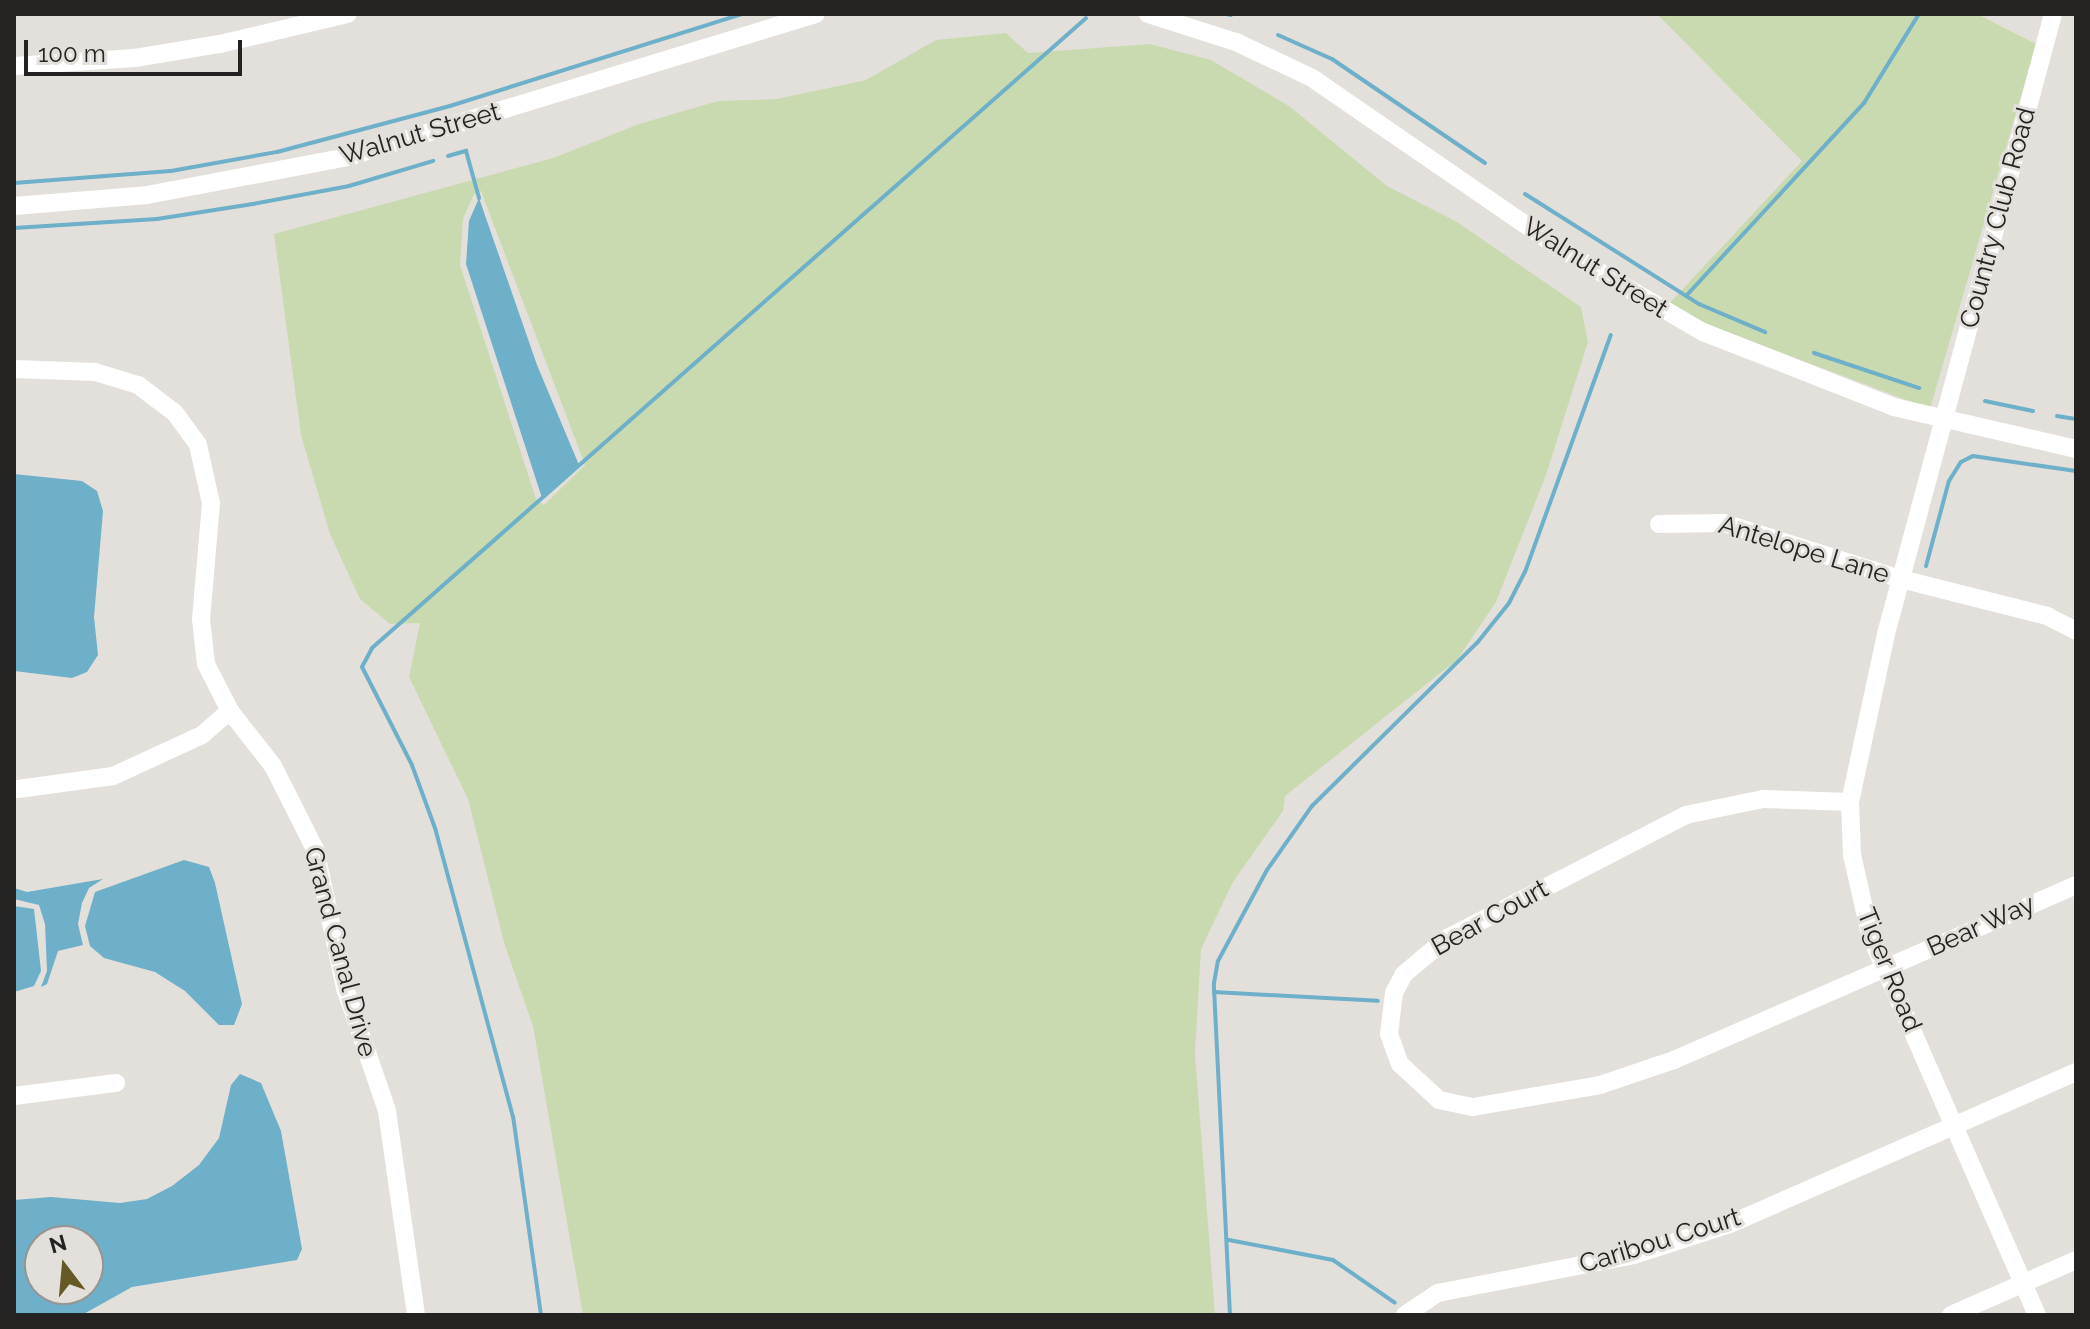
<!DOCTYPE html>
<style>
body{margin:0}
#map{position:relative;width:2090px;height:1329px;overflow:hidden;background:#e3e0db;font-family:Raleway,sans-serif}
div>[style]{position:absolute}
.green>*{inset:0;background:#cadab0}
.water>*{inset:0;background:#6eafc9}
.stream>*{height:4px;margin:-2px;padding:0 2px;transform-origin:2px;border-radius:2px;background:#6eafc9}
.minor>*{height:18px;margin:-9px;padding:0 9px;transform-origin:9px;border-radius:9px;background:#fff}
span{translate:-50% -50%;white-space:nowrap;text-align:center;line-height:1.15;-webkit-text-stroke:6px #e3e0db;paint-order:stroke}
.street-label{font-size:26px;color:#242321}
.frame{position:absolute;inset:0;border:16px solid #242321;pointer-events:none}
.north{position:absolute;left:24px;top:1225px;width:80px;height:80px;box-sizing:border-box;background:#e3e0db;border:2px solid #979491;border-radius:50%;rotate:344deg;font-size:22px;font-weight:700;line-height:32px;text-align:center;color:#242321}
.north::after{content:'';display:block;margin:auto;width:28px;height:36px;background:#655a26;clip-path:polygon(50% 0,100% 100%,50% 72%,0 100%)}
.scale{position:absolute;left:24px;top:40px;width:218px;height:36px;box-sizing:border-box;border:4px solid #242321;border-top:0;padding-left:10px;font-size:24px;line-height:28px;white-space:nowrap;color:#242321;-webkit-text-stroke:6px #e3e0db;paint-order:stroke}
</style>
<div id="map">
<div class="green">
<div style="clip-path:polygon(1657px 14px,1977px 14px,2036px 44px,1930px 409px,1706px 324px,1668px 305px,1802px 161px)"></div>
<div style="clip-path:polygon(evenodd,1006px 33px,1028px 53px,1150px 44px,1211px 60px,1289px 106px,1387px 186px,1457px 222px,1581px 307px,1588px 342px,1546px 475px,1496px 602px,1457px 660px,1285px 796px,1283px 811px,1233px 882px,1201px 949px,1195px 1054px,1215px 1315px,583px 1315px,533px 1026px,505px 946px,468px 799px,409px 677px,420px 623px,390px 624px,360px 599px,330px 534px,301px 435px,274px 234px,553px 158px,639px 124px,718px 101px,777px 99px,866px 80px,936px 40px,1006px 33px,481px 191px,585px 465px,544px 505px,536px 499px,460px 265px,463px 219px,474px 194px,481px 191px)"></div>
</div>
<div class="water">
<div style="clip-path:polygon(479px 198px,537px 365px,579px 465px,542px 498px,466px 264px,469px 221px)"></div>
<div style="clip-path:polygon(14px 474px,82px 481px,97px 491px,103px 511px,94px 617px,98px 655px,87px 672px,72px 678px,14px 671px)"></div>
<div style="clip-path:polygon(184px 860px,209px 867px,215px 883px,242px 1004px,234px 1025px,219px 1025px,185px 991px,155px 972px,104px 958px,90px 946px,85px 926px,95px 892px)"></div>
<div style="clip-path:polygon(103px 879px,89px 888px,82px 903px,78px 924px,83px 945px,58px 951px,47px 984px,41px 987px,47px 971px,45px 924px,39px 905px,14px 899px,14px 888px,27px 892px)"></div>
<div style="clip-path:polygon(14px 906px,34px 909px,41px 971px,34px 986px,14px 992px)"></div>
<div style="clip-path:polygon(evenodd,240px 1074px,261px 1083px,281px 1131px,302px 1249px,297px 1260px,132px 1287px,82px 1315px,14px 1315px,14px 1200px,51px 1197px,120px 1203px,147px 1199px,172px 1186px,199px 1165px,219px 1138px,231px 1085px,240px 1074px,88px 1241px,88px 1289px,40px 1289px,40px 1241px,88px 1241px)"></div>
</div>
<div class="stream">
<div style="left:1227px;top:14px;width:4px;rotate:14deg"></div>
<div style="left:1278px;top:35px;width:59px;rotate:24deg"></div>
<div style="left:1332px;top:59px;width:185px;rotate:34.2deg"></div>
<div style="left:448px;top:156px;width:19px;rotate:-16deg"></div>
<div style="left:466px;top:151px;width:49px;rotate:74.5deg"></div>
<div style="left:14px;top:183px;width:157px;rotate:-4.4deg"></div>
<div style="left:171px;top:171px;width:108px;rotate:-10.2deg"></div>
<div style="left:277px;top:152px;width:179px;rotate:-14.9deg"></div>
<div style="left:450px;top:106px;width:305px;rotate:-17.5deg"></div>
<div style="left:1525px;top:194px;width:206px;rotate:32.3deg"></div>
<div style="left:1699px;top:304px;width:72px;rotate:23deg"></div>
<div style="left:14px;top:228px;width:143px;rotate:-3.6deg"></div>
<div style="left:157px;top:219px;width:97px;rotate:-8.9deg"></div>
<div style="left:253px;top:204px;width:98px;rotate:-10.6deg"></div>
<div style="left:349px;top:186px;width:88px;rotate:-16.6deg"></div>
<div style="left:1686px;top:296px;width:263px;rotate:-47.3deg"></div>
<div style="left:1864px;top:103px;width:105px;rotate:-58.3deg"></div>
<div style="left:1814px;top:353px;width:111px;rotate:18.4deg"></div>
<div style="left:1985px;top:401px;width:49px;rotate:11.8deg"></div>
<div style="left:2057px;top:416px;width:19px;rotate:9deg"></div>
<div style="left:1926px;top:566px;width:88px;rotate:-74.9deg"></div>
<div style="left:1949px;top:481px;width:22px;rotate:-58deg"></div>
<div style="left:1961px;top:462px;width:13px;rotate:-27deg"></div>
<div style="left:1973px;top:456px;width:104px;rotate:8.3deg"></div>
<div style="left:1214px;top:992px;width:164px;rotate:3.1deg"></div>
<div style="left:1229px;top:1240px;width:106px;rotate:10.9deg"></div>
<div style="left:1333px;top:1260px;width:75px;rotate:34.7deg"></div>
<div style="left:541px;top:1315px;width:200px;rotate:-98deg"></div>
<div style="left:513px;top:1117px;width:299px;rotate:-105.1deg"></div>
<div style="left:435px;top:828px;width:67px;rotate:-110.1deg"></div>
<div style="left:412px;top:765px;width:110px;rotate:-117deg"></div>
<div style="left:362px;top:667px;width:21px;rotate:-62deg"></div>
<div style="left:372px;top:648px;width:952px;rotate:-41.42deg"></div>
<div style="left:1230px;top:1315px;width:332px;rotate:-92.8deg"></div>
<div style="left:1214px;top:983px;width:22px;rotate:-80deg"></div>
<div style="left:1218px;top:961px;width:103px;rotate:-61.7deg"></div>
<div style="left:1267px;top:870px;width:78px;rotate:-54.9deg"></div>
<div style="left:1312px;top:806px;width:232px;rotate:-44.7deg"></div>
<div style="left:1477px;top:643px;width:51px;rotate:-51.3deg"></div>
<div style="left:1509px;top:603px;width:35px;rotate:-63deg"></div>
<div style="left:1525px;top:572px;width:252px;rotate:-70.1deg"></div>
</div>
<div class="minor">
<div style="left:1148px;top:14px;width:92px;rotate:17.7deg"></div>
<div style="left:1236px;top:42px;width:84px;rotate:25.3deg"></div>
<div style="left:1312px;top:78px;width:300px;rotate:34.5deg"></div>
<div style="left:1559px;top:248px;width:167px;rotate:30.3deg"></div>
<div style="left:1703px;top:332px;width:205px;rotate:21.4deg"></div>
<div style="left:1894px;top:407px;width:187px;rotate:13deg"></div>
<div style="left:14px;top:66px;width:121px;rotate:-3.8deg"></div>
<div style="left:135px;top:58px;width:86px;rotate:-9.4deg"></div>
<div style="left:220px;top:44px;width:131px;rotate:-13.2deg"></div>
<div style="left:14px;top:206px;width:133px;rotate:-4.7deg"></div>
<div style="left:147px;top:195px;width:205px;rotate:-10.7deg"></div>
<div style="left:348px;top:157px;width:489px;rotate:-17deg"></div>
<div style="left:14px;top:369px;width:81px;rotate:2.1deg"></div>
<div style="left:95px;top:372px;width:45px;rotate:16.8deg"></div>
<div style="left:138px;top:385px;width:46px;rotate:37.1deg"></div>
<div style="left:175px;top:413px;width:39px;rotate:54deg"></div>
<div style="left:198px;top:445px;width:59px;rotate:77.4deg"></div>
<div style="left:211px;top:503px;width:116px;rotate:94.9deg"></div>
<div style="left:201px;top:619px;width:45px;rotate:83.7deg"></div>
<div style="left:206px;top:664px;width:53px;rotate:62.9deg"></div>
<div style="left:230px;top:711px;width:70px;rotate:52deg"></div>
<div style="left:273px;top:766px;width:93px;rotate:63.2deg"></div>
<div style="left:315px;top:849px;width:142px;rotate:77.8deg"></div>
<div style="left:345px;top:988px;width:130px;rotate:71.1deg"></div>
<div style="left:387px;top:1111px;width:206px;rotate:81.9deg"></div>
<div style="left:1659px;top:524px;width:65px;rotate:-0.9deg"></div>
<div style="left:1724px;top:523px;width:186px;rotate:17.6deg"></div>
<div style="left:1901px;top:579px;width:151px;rotate:14.2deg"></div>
<div style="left:2047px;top:616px;width:33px;rotate:27deg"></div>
<div style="left:18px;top:789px;width:96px;rotate:-7.8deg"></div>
<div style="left:113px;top:776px;width:98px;rotate:-24.7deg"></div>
<div style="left:202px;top:735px;width:37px;rotate:-41deg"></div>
<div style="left:1850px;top:802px;width:87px;rotate:-178deg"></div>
<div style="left:1763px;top:799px;width:79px;rotate:168.3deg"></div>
<div style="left:1686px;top:815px;width:270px;rotate:152.7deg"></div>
<div style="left:1446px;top:939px;width:55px;rotate:140.2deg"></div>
<div style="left:1404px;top:974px;width:21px;rotate:118deg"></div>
<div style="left:1394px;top:993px;width:41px;rotate:97deg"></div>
<div style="left:1389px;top:1034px;width:32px;rotate:70deg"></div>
<div style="left:1400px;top:1064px;width:53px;rotate:42.7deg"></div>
<div style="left:1439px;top:1100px;width:35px;rotate:12deg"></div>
<div style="left:1473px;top:1107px;width:129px;rotate:-9.8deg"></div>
<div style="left:1600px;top:1085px;width:78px;rotate:-18.7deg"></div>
<div style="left:1674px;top:1060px;width:438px;rotate:-23.5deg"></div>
<div style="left:14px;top:1096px;width:103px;rotate:-7.3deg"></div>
<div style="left:1405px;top:1315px;width:40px;rotate:-34deg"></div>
<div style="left:1438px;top:1293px;width:200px;rotate:-11deg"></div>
<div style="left:1634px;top:1255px;width:101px;rotate:-17.9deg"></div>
<div style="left:1730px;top:1224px;width:378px;rotate:-23.7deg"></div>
<div style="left:1951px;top:1315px;width:137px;rotate:-23.7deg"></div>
<div style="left:2037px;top:1315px;width:416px;rotate:-113.7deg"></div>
<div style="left:1870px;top:934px;width:81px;rotate:-102.8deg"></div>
<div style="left:1852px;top:855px;width:53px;rotate:-92.2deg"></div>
<div style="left:1850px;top:802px;width:172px;rotate:-77.9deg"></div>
<div style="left:1886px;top:634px;width:642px;rotate:-74.92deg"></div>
</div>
<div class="street-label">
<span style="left:420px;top:134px;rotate:-16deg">Walnut Street</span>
<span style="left:1998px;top:218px;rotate:-75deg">Country Club Road</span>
<span style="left:1595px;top:268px;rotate:32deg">Walnut Street</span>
<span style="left:1804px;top:550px;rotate:17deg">Antelope Lane</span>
<span style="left:1490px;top:918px;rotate:-29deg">Bear Court</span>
<span style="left:1981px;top:926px;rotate:-24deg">Bear Way</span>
<span style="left:340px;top:952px;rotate:75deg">Grand Canal Drive</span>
<span style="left:1889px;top:970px;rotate:68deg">Tiger Road</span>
<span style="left:1660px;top:1241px;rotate:-17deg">Caribou Court</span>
</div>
<div class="frame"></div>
<div class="north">N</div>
<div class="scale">100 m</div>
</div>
